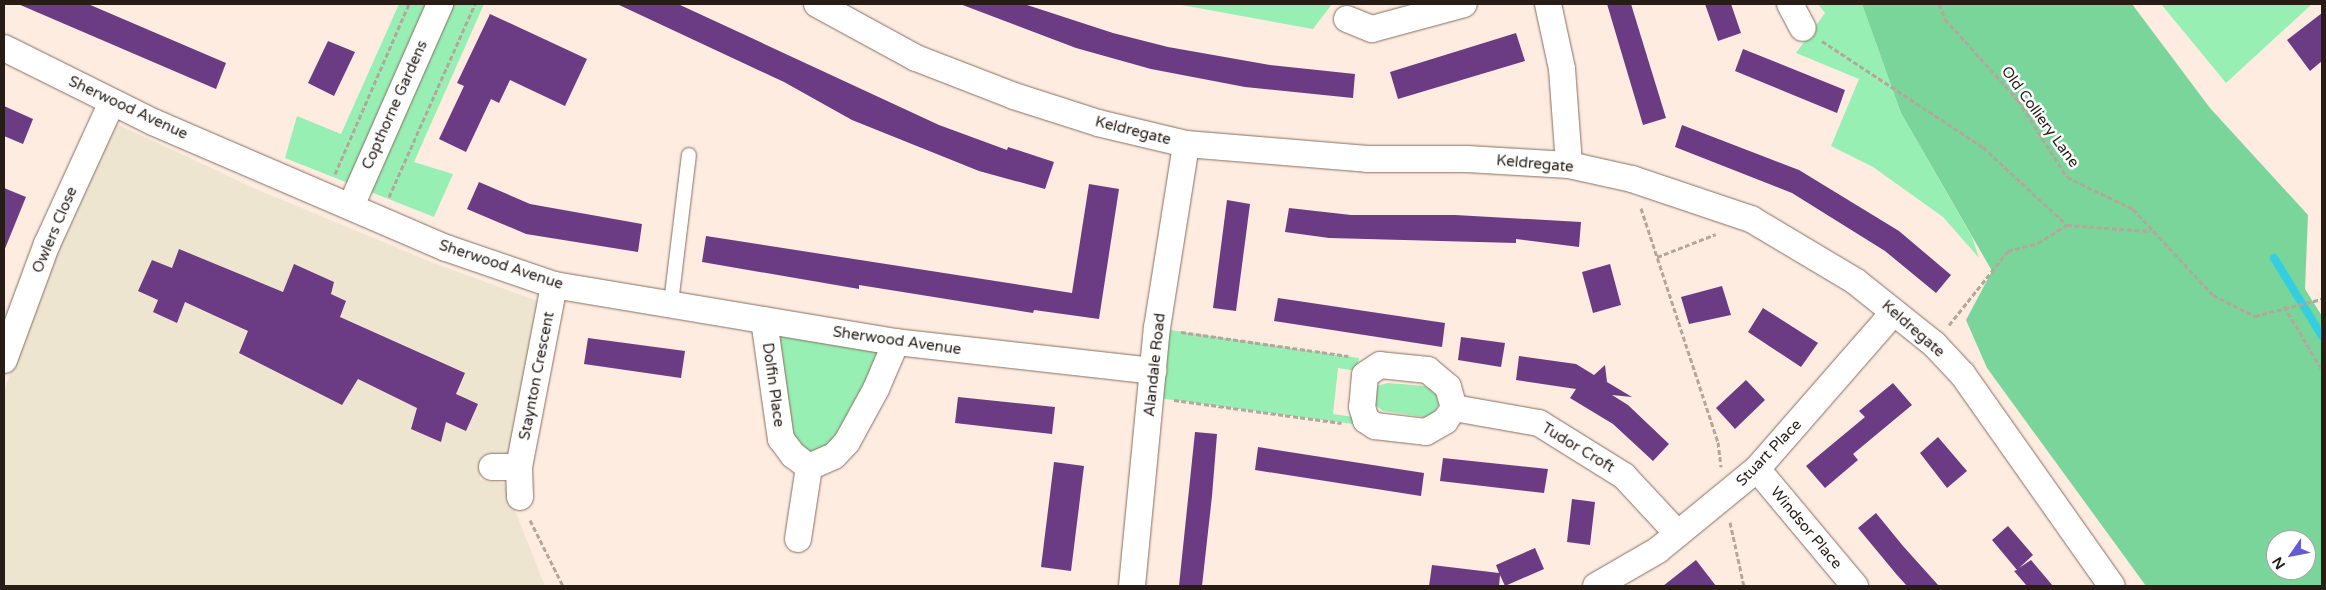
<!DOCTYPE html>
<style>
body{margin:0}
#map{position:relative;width:2326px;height:590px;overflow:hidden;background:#feece1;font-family:"Varela Round",sans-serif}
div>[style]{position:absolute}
.education>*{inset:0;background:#eee5d0}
.green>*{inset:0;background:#97efb4}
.forest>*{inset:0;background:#79d599}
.stream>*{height:8px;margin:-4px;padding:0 4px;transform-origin:4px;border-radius:4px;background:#33cfe0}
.building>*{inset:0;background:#6b3b84}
.path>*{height:3px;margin-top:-1.5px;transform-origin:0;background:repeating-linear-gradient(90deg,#b5a69c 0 5px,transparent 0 7.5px)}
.roads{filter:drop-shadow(0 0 1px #876e5e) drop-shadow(0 0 1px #876e5e)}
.lane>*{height:14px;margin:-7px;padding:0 7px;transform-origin:7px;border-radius:7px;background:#fff}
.street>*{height:26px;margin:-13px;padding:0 13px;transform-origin:13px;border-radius:13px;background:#fff}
span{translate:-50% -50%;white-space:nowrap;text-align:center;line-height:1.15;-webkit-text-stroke:5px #fff;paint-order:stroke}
.street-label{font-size:15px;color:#271d16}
.frame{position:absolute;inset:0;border:5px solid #271d16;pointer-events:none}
.north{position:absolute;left:2266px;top:530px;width:50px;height:50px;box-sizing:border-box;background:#fff;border:1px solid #a9a5a2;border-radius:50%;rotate:237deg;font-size:14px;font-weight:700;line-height:20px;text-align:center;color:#271d16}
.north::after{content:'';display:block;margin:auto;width:18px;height:22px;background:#625bd4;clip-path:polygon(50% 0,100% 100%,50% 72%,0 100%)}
</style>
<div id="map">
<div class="education">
<div style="clip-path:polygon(115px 123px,256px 189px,431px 262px,543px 303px,513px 455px,482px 455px,480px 480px,504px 483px,545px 586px,4px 586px,4px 391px,57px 248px)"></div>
</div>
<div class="green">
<div style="clip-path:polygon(399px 4px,484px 4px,414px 162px,453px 174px,434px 217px,285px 158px,297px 116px,341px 134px)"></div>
<div style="clip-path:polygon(1176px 4px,1332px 4px,1313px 29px)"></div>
<div style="clip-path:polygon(1818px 4px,1862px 4px,1901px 113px,1972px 237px,1979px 258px,1943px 217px,1873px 167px,1831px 146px,1859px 79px,1796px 53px,1825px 13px)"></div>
<div style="clip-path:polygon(2161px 4px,2312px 4px,2226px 83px)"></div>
<div style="clip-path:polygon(764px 320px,896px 342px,834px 456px,793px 455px)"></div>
<div style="clip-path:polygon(1157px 328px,1359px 358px,1357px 371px,1338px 368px,1333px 414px,1354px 417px,1353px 424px,1151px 397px)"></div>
<div style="clip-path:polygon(1388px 383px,1425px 386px,1436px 392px,1439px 404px,1434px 413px,1424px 417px,1383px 411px,1375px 405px,1373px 397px,1376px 386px)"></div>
</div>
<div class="forest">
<div style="clip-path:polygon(evenodd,1862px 4px,2132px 4px,2210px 108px,2308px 215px,2305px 289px,2322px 316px,2322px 586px,2146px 586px,1987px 368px,1966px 320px,1992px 271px,1901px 113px,1862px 4px,2276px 540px,2306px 540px,2306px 570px,2276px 570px,2276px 540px)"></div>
</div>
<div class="stream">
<div style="left:2274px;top:258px;width:92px;rotate:58.4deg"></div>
</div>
<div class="building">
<div style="clip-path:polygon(18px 4px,88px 4px,226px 63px,216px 89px)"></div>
<div style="clip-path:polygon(617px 4px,678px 4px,939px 125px,1007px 150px,1008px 147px,1054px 162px,1045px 189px,979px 171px,852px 120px,784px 82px)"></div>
<div style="clip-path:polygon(960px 4px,1024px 4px,1113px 33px,1168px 47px,1270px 65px,1355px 74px,1353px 98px,1245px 87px,1151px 69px,1076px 48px)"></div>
<div style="clip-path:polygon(1607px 4px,1631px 4px,1666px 118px,1643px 125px)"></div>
<div style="clip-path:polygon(1705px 4px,1731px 4px,1741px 33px,1718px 41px)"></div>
<div style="clip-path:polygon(2322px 13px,2322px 61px,2310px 71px,2287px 40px)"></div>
<div style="clip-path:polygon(490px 14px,587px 59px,565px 106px,510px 80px,499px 103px,491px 99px,466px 152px,439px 139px,464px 86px,457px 83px)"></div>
<div style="clip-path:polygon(1516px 33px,1525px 61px,1398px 99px,1390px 72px)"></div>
<div style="clip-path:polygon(328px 41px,355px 52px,334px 96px,308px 83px)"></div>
<div style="clip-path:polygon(1743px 49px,1845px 90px,1837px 113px,1735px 71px)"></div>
<div style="clip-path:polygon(4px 106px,33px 119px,23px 144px,4px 136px)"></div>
<div style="clip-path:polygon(1682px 125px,1799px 170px,1899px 231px,1951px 275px,1936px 293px,1885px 251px,1792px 193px,1675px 147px)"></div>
<div style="clip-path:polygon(479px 182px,530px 204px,642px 224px,638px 252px,526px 234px,467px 209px)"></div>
<div style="clip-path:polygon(1089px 184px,1119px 189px,1099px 319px,1034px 310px,1033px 313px,859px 285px,859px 289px,702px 262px,706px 236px,1072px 293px)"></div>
<div style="clip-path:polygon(4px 188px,26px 197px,4px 251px)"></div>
<div style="clip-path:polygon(1227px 200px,1250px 204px,1236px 311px,1213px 308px)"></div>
<div style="clip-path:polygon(1289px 208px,1351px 215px,1455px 215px,1581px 222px,1579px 247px,1516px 239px,1516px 243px,1329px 238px,1285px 232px)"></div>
<div style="clip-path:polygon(179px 249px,283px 292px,294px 264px,334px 282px,331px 294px,346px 301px,340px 317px,465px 373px,456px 394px,478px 404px,466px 431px,446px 422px,441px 442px,411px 429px,417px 408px,358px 379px,342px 405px,239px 353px,248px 331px,185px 302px,177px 323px,153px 312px,158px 300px,138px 291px,152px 260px,172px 268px)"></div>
<div style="clip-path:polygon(1610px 264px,1621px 305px,1593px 313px,1582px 272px)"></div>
<div style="clip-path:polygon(1722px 286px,1731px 315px,1689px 324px,1681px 297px)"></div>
<div style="clip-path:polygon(1278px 298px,1445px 323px,1442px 347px,1274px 321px)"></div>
<div style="clip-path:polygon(1763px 308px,1818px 343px,1801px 367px,1748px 332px)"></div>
<div style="clip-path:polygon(1461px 337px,1505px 343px,1501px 367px,1458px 360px)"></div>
<div style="clip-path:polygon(588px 338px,685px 351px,681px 378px,584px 364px)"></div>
<div style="clip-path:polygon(1519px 356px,1576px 364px,1594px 375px,1605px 365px,1607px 382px,1632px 397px,1612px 395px,1628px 405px,1669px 444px,1653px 461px,1613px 424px,1570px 398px,1576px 389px,1516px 380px)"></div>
<div style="clip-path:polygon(1746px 380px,1765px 400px,1735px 429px,1716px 408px)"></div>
<div style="clip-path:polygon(1893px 383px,1912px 405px,1853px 454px,1858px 460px,1825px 488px,1806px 466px,1865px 417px,1859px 411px)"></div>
<div style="clip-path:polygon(958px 397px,1055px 407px,1052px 434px,955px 423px)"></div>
<div style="clip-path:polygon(1195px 432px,1217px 434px,1212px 496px,1202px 586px,1179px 586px)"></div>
<div style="clip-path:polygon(1938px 437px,1967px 471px,1947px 488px,1920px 453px)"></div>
<div style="clip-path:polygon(1258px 447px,1424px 473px,1421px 496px,1255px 470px)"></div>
<div style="clip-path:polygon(1443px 458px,1548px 469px,1544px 493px,1440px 481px)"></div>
<div style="clip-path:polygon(1054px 462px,1084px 466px,1071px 571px,1041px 567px)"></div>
<div style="clip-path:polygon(1572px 499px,1595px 502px,1590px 545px,1567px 542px)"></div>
<div style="clip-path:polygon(1876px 513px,1903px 546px,1939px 586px,1907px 586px,1897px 575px,1858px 528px)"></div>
<div style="clip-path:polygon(2008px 526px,2033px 555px,2019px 568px,2031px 560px,2053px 586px,2027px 586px,2014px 571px,2017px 570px,1992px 540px)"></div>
<div style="clip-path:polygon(1535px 548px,1544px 569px,1505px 586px,1500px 575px,1499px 586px,1429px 586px,1432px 565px,1499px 573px,1496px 565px)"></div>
<div style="clip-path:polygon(1696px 560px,1716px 586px,1663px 586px)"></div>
</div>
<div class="path">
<div style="left:1939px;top:4px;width:16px;rotate:68deg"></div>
<div style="left:1945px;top:19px;width:109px;rotate:48deg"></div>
<div style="left:2018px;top:100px;width:91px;rotate:57.5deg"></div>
<div style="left:2067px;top:177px;width:73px;rotate:25.9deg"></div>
<div style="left:2133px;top:209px;width:117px;rotate:47.1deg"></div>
<div style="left:2213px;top:295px;width:47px;rotate:26.6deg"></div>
<div style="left:2255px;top:316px;width:69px;rotate:-14.2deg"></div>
<div style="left:1822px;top:41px;width:193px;rotate:33.4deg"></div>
<div style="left:1983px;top:147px;width:115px;rotate:42.9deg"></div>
<div style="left:2067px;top:225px;width:83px;rotate:4.1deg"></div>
<div style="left:335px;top:174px;width:185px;rotate:-66.5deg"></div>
<div style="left:389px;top:197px;width:211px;rotate:-66deg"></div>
<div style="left:1641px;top:208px;width:246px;rotate:71.8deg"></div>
<div style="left:1718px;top:442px;width:25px;rotate:83deg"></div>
<div style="left:1657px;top:257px;width:63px;rotate:-21.3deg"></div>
<div style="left:2284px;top:306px;width:74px;rotate:59.3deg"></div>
<div style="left:1949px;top:325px;width:95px;rotate:-51.4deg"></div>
<div style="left:2008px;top:251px;width:31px;rotate:-15deg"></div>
<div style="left:2038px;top:243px;width:34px;rotate:-32deg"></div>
<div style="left:1181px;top:332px;width:169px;rotate:8.2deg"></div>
<div style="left:1174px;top:400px;width:169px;rotate:7.8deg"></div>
<div style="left:530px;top:520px;width:74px;rotate:63.4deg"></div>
<div style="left:1730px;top:522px;width:66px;rotate:77.7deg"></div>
</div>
<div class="roads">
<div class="lane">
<div style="left:671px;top:303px;width:149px;rotate:-83.1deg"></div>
</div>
<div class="street">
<div style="left:817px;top:4px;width:113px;rotate:28.6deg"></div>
<div style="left:916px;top:58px;width:105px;rotate:21.2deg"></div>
<div style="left:1014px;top:96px;width:88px;rotate:17.8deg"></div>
<div style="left:1098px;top:123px;width:90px;rotate:13.4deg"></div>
<div style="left:1186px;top:144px;width:182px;rotate:4.7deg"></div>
<div style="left:1367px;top:159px;width:100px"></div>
<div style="left:1467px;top:159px;width:102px;rotate:3.4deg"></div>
<div style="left:1569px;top:165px;width:65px;rotate:12.5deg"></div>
<div style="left:1632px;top:179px;width:126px;rotate:18.6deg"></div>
<div style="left:1751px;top:219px;width:121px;rotate:30.8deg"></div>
<div style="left:1855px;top:281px;width:101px;rotate:38.6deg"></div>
<div style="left:1934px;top:344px;width:42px;rotate:46.9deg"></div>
<div style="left:1963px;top:375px;width:258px;rotate:54.8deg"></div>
<div style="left:1548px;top:4px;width:66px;rotate:77.8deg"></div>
<div style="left:1562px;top:69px;width:96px;rotate:85.8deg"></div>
<div style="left:1790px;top:4px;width:27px;rotate:62deg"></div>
<div style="left:1347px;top:19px;width:27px;rotate:22deg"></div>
<div style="left:1372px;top:29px;width:95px;rotate:-15.2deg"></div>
<div style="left:4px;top:48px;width:166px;rotate:26.4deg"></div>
<div style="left:153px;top:122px;width:319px;rotate:23.3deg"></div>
<div style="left:446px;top:248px;width:114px;rotate:18.9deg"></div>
<div style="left:554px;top:285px;width:347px;rotate:9.5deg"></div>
<div style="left:896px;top:342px;width:259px;rotate:6.4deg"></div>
<div style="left:351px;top:206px;width:221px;rotate:-66.2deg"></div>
<div style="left:764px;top:320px;width:120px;rotate:81.9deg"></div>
<div style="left:781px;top:439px;width:20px;rotate:53deg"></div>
<div style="left:793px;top:455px;width:20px;rotate:37deg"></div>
<div style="left:809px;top:467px;width:27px;rotate:-24deg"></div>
<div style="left:834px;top:456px;width:19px;rotate:-47deg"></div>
<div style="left:847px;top:442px;width:60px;rotate:-61.3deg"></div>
<div style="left:876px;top:389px;width:51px;rotate:-66.9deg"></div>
<div style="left:4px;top:360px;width:124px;rotate:-69.7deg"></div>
<div style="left:47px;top:244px;width:156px;rotate:-65.4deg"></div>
<div style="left:1454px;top:408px;width:22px;rotate:-106deg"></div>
<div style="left:1448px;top:387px;width:26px;rotate:-140deg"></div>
<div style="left:1428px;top:370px;width:48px;rotate:-174.1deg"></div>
<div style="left:1380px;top:365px;width:18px;rotate:146deg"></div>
<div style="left:1365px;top:375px;width:32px;rotate:95deg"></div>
<div style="left:1362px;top:407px;width:14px;rotate:73deg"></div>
<div style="left:1366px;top:420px;width:11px;rotate:34deg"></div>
<div style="left:1375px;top:426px;width:51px;rotate:6.7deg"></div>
<div style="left:1426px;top:432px;width:22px;rotate:-30deg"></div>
<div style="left:1445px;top:421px;width:16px;rotate:-55deg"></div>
<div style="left:1454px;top:408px;width:86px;rotate:10deg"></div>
<div style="left:1539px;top:423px;width:100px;rotate:31.9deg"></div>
<div style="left:1624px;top:476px;width:79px;rotate:47deg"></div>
<div style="left:492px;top:467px;width:27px"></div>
<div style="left:1757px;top:469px;width:153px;rotate:50.1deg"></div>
<div style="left:520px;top:497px;width:30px;rotate:-92deg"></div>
<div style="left:519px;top:467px;width:185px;rotate:-79.1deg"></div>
<div style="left:798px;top:539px;width:73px;rotate:-81.3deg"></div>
<div style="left:1132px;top:586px;width:259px;rotate:-84.5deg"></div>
<div style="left:1157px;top:328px;width:186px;rotate:-81deg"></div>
<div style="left:1596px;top:586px;width:72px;rotate:-30.1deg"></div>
<div style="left:1658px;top:550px;width:128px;rotate:-39.3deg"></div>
<div style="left:1757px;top:469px;width:208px;rotate:-48.9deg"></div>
</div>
</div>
<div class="street-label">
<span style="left:395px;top:105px;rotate:-66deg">Copthorne Gardens</span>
<span style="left:128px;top:108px;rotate:25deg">Sherwood Avenue</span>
<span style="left:2040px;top:117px;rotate:54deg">Old Colliery Lane</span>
<span style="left:1133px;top:131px;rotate:14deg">Keldregate</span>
<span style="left:1535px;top:164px;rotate:5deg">Keldregate</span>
<span style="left:55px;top:230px;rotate:-67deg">Owlers Close</span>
<span style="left:501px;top:265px;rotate:18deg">Sherwood Avenue</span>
<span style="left:1913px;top:329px;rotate:41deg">Keldregate</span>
<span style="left:897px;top:341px;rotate:8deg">Sherwood Avenue</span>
<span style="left:1155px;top:365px;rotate:-84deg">Alandale Road</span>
<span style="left:537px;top:376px;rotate:-79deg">Staynton Crescent</span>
<span style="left:773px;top:385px;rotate:82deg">Dolfin Place</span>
<span style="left:1578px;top:448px;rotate:31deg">Tudor Croft</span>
<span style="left:1769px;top:453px;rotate:-46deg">Stuart Place</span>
<span style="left:1806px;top:528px;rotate:50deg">Windsor Place</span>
</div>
<div class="frame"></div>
<div class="north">N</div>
</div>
